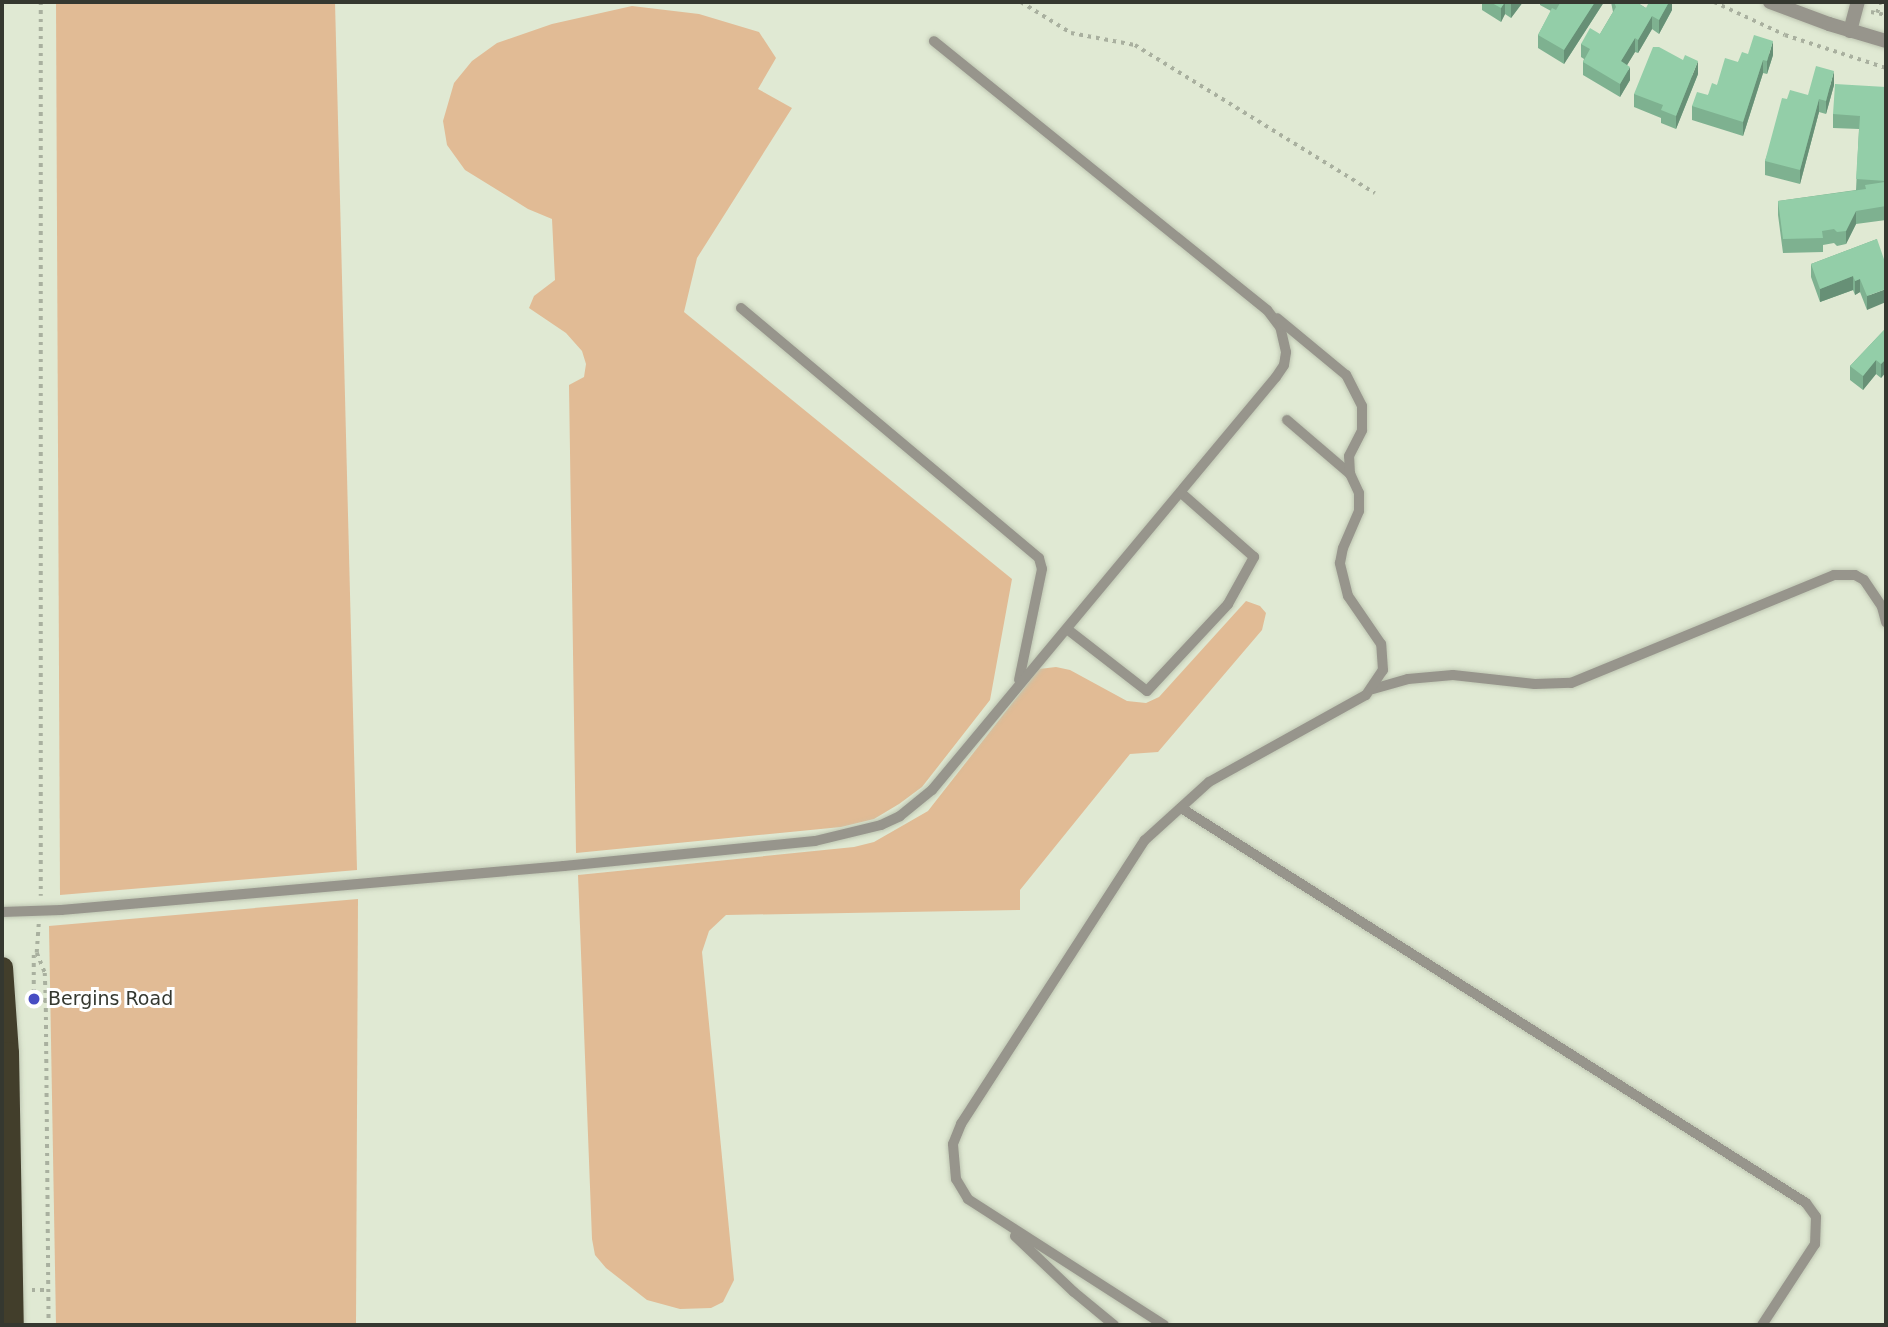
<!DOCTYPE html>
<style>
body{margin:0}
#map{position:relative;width:1888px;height:1327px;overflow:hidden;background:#e0e9d3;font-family:"DejaVu Sans",sans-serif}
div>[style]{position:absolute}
.green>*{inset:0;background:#e1bb95}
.path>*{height:3.5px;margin-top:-1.75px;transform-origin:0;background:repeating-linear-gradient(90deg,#a9b09f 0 3.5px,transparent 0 8.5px)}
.roads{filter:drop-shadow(0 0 2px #bec6b2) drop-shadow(0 0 2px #bec6b2)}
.lane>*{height:10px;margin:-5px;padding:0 5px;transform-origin:5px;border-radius:5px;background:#97958c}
.street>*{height:14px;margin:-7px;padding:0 7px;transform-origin:7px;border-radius:7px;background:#97958c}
.highway>*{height:21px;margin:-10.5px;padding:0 10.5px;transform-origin:10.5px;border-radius:10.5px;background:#423e2b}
.wall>*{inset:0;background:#7eb190}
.shaded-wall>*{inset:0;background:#679076}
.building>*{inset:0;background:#93cea8}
.dots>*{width:19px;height:19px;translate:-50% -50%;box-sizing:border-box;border:4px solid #fff;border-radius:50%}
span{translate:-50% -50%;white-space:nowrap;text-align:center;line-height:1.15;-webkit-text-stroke:6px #fff;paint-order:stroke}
.poi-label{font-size:19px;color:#353830}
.left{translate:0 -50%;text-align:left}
.frame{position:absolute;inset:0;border:4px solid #353830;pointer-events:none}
</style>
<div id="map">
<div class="green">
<div style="clip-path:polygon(56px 2px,335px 2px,357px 870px,60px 895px)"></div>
<div style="clip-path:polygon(632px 6px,699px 14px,759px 32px,776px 58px,758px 89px,792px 108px,697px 258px,684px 312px,1012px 579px,990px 700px,922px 787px,899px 804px,874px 819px,841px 827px,576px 853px,569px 385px,584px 377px,586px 364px,582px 351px,566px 333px,529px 308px,534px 296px,555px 280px,552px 219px,528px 209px,465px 170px,447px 145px,443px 121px,454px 83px,472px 61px,497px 43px,552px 24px)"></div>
<div style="clip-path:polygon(1246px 601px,1260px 606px,1266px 613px,1262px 630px,1158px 752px,1130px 754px,1020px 890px,1020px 910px,726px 915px,709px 931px,702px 952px,734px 1280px,723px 1302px,711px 1308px,680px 1309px,647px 1300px,606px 1268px,595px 1255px,592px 1239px,578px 875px,854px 847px,874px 842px,928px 811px,1039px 669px,1056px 667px,1070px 670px,1127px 701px,1146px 703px,1159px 697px)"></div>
<div style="clip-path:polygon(358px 899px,356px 1325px,56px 1325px,49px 926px)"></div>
</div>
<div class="path">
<div style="left:41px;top:2px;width:894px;rotate:90deg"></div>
<div style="left:1021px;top:2px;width:59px;rotate:31.8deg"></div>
<div style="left:1071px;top:33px;width:65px;rotate:10.6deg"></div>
<div style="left:1135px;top:45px;width:282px;rotate:31.7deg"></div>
<div style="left:1714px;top:2px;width:78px;rotate:24.9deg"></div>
<div style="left:1785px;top:35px;width:106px;rotate:18.1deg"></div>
<div style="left:1871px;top:12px;width:15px;rotate:11deg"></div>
<div style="left:1877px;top:13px;width:11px;rotate:-75deg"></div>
<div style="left:39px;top:924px;width:29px;rotate:94deg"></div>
<div style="left:37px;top:953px;width:22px;rotate:68deg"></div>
<div style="left:45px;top:973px;width:27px;rotate:88deg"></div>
<div style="left:46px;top:1000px;width:325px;rotate:89.5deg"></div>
<div style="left:34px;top:955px;width:44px;rotate:90deg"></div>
<div style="left:34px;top:999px;width:12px;rotate:5deg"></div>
<div style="left:32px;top:1290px;width:15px"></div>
</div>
<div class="roads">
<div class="lane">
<div style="left:741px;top:308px;width:389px;rotate:40deg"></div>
<div style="left:1039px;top:558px;width:11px;rotate:75deg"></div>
<div style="left:1042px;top:569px;width:113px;rotate:101.7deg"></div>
<div style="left:1287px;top:420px;width:83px;rotate:40.6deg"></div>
<div style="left:1067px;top:629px;width:101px;rotate:37.8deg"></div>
<div style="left:1147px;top:691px;width:119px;rotate:-47deg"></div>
<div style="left:1228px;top:604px;width:54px;rotate:-61deg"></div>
<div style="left:1254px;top:557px;width:98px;rotate:-138.7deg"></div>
<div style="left:1373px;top:689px;width:36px;rotate:-16deg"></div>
<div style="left:1408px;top:679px;width:45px;rotate:-5.1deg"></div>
<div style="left:1453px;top:675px;width:82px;rotate:6.3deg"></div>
<div style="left:1535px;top:684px;width:36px;rotate:-2deg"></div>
<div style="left:1571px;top:683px;width:284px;rotate:-22.3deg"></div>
<div style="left:1834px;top:575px;width:21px"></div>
<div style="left:1855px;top:575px;width:10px;rotate:29deg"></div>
<div style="left:1864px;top:580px;width:32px;rotate:56deg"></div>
<div style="left:1882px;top:607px;width:16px;rotate:75deg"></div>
<div style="left:1181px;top:808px;width:739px;rotate:32.29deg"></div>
<div style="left:1806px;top:1203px;width:17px;rotate:54deg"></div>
<div style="left:1816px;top:1217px;width:27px;rotate:92deg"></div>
<div style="left:1815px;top:1244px;width:97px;rotate:123.2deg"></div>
<div style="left:2px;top:912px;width:59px;rotate:-1.9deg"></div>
<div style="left:61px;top:910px;width:505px;rotate:-5deg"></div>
<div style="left:564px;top:866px;width:252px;rotate:-5.7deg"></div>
<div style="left:815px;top:841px;width:68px;rotate:-13.6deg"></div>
<div style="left:881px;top:825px;width:21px;rotate:-25deg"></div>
<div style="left:900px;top:816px;width:41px;rotate:-39.1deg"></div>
<div style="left:932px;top:790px;width:537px;rotate:-50.21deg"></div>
<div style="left:1276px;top:377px;width:14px;rotate:-56deg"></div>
<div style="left:1284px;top:365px;width:13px;rotate:-81deg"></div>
<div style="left:1286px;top:352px;width:26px;rotate:-103deg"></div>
<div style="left:1280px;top:327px;width:21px;rotate:-127deg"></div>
<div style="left:1267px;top:310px;width:428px;rotate:-141.1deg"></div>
<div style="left:1015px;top:1236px;width:81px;rotate:43.5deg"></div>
<div style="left:1074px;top:1292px;width:52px;rotate:39.5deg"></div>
<div style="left:1164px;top:1325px;width:233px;rotate:-147.3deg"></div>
<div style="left:968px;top:1199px;width:23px;rotate:-121deg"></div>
<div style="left:956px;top:1179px;width:35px;rotate:-95deg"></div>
<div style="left:953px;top:1144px;width:22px;rotate:-68deg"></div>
<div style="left:961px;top:1124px;width:338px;rotate:-57.1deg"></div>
<div style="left:1145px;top:840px;width:86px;rotate:-42.2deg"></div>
<div style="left:1209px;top:782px;width:179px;rotate:-29deg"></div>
<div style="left:1366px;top:695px;width:30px;rotate:-56deg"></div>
<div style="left:1383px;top:670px;width:26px;rotate:-94deg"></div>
<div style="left:1381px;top:644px;width:58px;rotate:-124.5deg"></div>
<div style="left:1348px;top:596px;width:34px;rotate:-104deg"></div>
<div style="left:1340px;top:563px;width:15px;rotate:-79deg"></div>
<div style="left:1343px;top:548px;width:40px;rotate:-66.6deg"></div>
<div style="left:1359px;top:511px;width:18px;rotate:-90deg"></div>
<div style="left:1359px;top:493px;width:21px;rotate:-115deg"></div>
<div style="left:1350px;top:474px;width:18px;rotate:-93deg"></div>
<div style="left:1349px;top:456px;width:29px;rotate:-63deg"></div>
<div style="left:1362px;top:430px;width:24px;rotate:-90deg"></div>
<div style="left:1362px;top:406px;width:35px;rotate:-117deg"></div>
<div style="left:1346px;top:375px;width:89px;rotate:-140.4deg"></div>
</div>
<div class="street">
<div style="left:1770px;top:2px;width:63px;rotate:20.4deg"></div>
<div style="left:1829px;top:24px;width:59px;rotate:16.6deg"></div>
<div style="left:1850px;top:31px;width:30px;rotate:-75deg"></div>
</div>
<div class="highway">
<div style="left:2px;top:967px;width:85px;rotate:86deg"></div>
<div style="left:8px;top:1052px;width:273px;rotate:89deg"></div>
</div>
</div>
<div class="wall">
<div style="clip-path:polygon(1482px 2px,1523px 2px,1511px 18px,1505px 14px,1501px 22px,1482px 10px)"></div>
<div style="clip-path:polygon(1540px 2px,1604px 2px,1564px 64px,1538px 48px,1538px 35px,1551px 11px,1540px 5px)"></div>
<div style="clip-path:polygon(1611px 2px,1636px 2px,1646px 8px,1672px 2px,1672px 10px,1659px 34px,1652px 29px,1638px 53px,1635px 52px,1627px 65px,1630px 80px,1620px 97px,1583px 75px,1583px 62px,1584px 59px,1581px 57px,1581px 44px,1600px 34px,1613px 12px)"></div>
<div style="clip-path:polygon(1748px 54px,1773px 55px,1767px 74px,1763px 73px,1743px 136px,1692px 120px,1692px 106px,1708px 95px,1738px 62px)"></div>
<div style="clip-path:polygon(1698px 74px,1676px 129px,1661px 123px,1661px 118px,1634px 107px,1634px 94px)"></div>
<div style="clip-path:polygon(1834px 85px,1826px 114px,1819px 112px,1800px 184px,1765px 175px,1765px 161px,1787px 99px,1808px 95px)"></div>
<div style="clip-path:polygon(1886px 87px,1886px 220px,1856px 224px,1846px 244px,1837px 246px,1834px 243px,1823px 245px,1823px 252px,1783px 253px,1778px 215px,1778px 201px,1856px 190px,1859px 129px,1833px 128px,1833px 114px)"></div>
<div style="clip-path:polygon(1877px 239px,1867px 310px,1860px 292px,1855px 295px,1853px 290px,1820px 302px,1811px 277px,1811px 264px)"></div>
<div style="clip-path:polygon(1886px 328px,1886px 372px,1881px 378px,1876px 374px,1863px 390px,1850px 380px,1850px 366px)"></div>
</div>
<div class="shaded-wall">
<div style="clip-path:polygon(1505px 2px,1505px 14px,1501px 22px,1501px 8px)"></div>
<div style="clip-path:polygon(1513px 2px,1523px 2px,1511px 18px,1511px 4px)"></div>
<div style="clip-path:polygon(1595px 2px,1604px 2px,1564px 64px,1564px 50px)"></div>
<div style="clip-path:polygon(1669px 2px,1672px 2px,1672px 10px,1659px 34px,1659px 20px)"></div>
<div style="clip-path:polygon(1652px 16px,1652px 29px,1638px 53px,1638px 40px)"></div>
<div style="clip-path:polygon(1635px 38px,1635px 52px,1621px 75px,1621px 61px)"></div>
<div style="clip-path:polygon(1773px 41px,1773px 55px,1767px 74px,1767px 61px)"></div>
<div style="clip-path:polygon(1763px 60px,1763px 73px,1743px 136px,1743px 122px)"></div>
<div style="clip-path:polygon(1698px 61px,1698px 74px,1676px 129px,1676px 116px)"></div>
<div style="clip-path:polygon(1630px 67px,1630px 80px,1620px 97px,1620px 84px)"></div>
<div style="clip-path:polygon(1834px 71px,1834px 85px,1826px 114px,1826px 101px)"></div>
<div style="clip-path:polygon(1819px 99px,1819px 112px,1800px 184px,1800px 170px)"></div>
<div style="clip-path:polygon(1856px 211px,1856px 224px,1846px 244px,1846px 231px)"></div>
<div style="clip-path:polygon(1853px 276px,1853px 290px,1820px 302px,1820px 289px)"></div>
<div style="clip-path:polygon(1860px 279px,1860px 292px,1855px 295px,1855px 281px)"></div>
<div style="clip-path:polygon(1886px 289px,1886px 302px,1867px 310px,1867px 296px)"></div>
<div style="clip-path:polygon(1886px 359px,1886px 372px,1881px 378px,1881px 364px)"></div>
<div style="clip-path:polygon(1876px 360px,1876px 374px,1863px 390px,1863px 376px)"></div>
</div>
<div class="building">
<div style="clip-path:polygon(1490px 2px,1505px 2px,1501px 8px)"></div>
<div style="clip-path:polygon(1559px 2px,1595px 2px,1564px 50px,1538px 35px,1552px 8px,1556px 10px,1560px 3px)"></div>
<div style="clip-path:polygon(1614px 2px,1636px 2px,1646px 8px,1649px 2px,1669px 2px,1659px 20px,1652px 16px,1638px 40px,1635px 38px,1621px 61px,1630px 67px,1620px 84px,1583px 62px,1590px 49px,1581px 44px,1590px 28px,1600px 34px,1616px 7px)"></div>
<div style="clip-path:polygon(1754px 35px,1773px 41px,1767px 61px,1763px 60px,1743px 122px,1692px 106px,1697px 92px,1708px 95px,1712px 83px,1717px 85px,1725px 58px,1738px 62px,1742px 52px,1748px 54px)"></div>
<div style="clip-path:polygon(1653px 47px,1659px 47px,1683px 60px,1685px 55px,1698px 61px,1676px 116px,1661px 110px,1663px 105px,1634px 94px)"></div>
<div style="clip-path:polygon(1816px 66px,1834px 71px,1826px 101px,1819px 99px,1800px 170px,1765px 161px,1782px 98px,1787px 99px,1790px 90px,1808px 95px)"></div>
<div style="clip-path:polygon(1835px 84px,1886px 87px,1886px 181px,1856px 179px,1860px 116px,1833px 114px)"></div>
<div style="clip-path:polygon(1885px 182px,1886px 206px,1856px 211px,1846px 231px,1837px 232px,1834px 229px,1822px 231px,1823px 238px,1783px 239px,1778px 201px,1866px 189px,1865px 185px)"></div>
<div style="clip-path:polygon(1877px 239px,1886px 265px,1886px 289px,1867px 296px,1860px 279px,1855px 281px,1853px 276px,1820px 289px,1811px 264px)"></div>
<div style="clip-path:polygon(1886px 328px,1886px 359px,1881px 364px,1876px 360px,1863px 376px,1850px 366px)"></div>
</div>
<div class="dots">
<div style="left:34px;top:999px;background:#474dc3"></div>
</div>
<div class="poi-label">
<span class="left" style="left:48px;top:999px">Bergins Road</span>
</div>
<div class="frame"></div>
</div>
